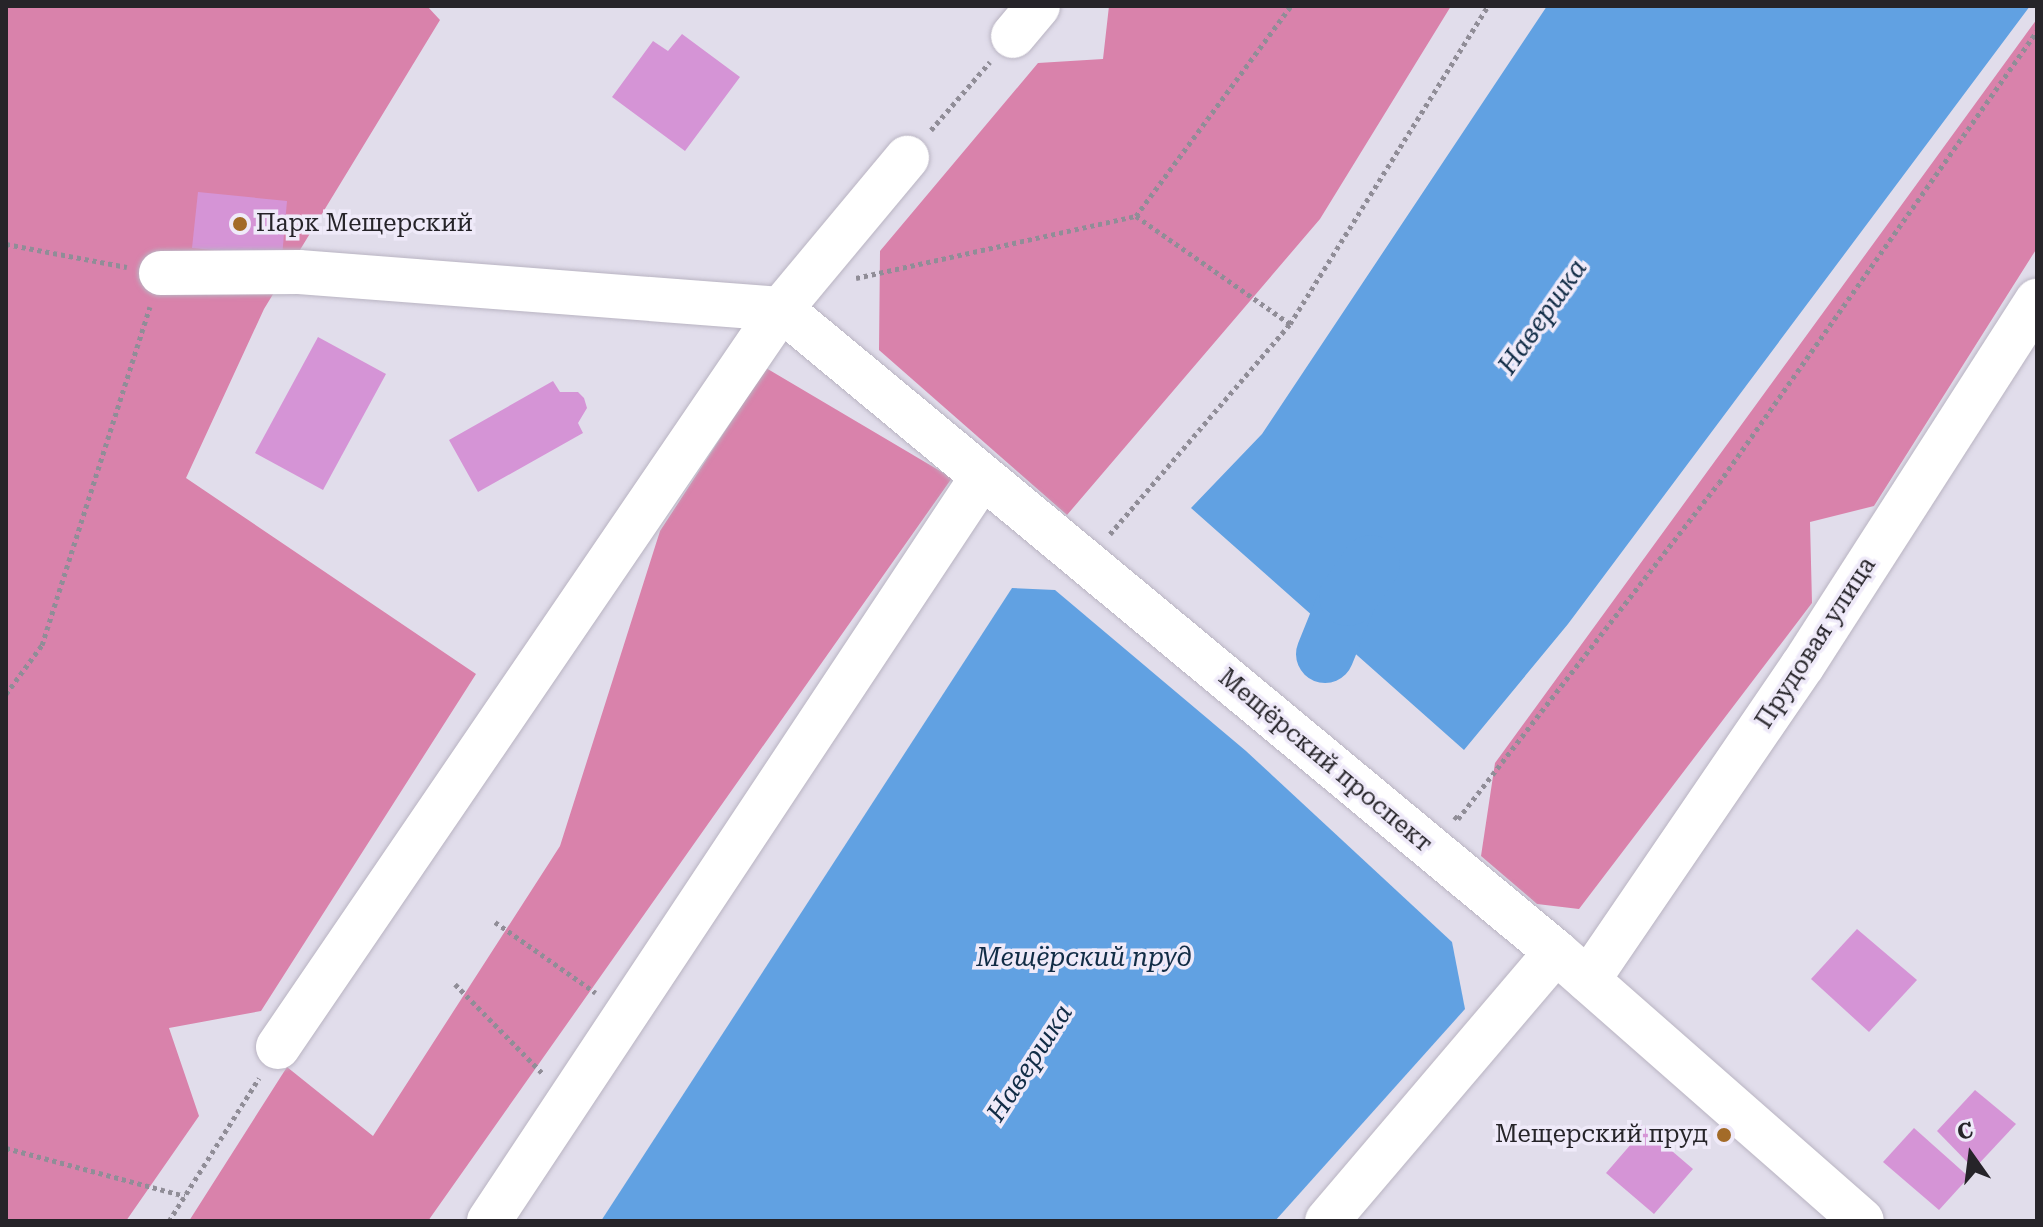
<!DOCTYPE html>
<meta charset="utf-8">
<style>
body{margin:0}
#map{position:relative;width:2043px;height:1227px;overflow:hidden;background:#e1ddeb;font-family:"Roboto Serif",serif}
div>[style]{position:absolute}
.forest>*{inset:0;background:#d982ab}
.water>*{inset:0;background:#61a1e2}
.river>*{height:58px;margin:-29px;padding:0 29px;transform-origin:29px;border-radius:29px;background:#61a1e2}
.building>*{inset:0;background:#d594d6}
.path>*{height:5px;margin-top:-2.5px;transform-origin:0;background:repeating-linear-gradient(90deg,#908d97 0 4px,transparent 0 8px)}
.roads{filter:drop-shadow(0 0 2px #b9b4c2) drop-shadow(0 0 2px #b9b4c2)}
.minor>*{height:44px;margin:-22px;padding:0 22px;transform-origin:22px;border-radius:22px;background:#fff}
.dots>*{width:22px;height:22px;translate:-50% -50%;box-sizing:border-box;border:4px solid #efeaf9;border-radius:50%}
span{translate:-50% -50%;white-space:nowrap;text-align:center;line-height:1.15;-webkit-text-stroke:7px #efeaf9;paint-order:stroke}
.poi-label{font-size:24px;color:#262429}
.left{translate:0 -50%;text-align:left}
.right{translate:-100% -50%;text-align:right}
.street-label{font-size:24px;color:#262429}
.water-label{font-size:26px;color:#112c46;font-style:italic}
.frame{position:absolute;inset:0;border:8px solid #262429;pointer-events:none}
.north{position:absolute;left:1931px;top:1115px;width:80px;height:80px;-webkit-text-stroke:6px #efeaf9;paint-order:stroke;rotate:346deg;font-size:22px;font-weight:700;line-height:32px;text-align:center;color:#262429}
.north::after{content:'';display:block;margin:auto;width:28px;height:36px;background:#262429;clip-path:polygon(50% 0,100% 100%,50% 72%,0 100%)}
</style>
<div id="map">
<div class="forest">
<div style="clip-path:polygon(6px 6px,427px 6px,440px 20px,264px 309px,186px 478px,476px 674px,261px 1011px,169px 1028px,199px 1116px,126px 1221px,6px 1221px)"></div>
<div style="clip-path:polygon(1109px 6px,1451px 6px,1320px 219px,1067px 515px,879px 350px,880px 251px,1038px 63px,1103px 59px)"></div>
<div style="clip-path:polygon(2037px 19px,2037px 248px,1874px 506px,1810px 522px,1812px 603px,1579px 909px,1537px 904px,1481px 856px,1495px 763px)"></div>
<div style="clip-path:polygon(766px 368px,952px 478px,428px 1221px,189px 1221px,287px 1067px,373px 1136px,560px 846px,660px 531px)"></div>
</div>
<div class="water">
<div style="clip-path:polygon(1547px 6px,2030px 6px,1568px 624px,1464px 750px,1191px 508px,1262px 434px)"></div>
<div style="clip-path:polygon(1012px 588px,1055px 590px,1246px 751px,1452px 942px,1465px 1009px,1275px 1221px,601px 1221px)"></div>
</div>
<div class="river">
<div style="left:1325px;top:654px;width:61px;rotate:-68deg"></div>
<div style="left:1348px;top:597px;width:40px;rotate:-55.1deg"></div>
</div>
<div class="building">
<div style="clip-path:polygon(682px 34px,740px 77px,685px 151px,612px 97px,653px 41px,668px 51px)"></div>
<div style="clip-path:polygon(198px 192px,287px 201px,282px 257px,192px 248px)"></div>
<div style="clip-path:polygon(318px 337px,386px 374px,323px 490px,255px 453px)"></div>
<div style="clip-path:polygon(553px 381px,560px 392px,578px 392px,584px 398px,587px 408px,578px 423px,583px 433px,478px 492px,449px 440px)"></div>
<div style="clip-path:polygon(1857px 929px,1917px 980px,1869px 1032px,1811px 979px)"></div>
<div style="clip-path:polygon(1975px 1090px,2016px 1124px,1974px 1169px,1937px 1131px)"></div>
<div style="clip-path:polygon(1638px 1122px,1693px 1169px,1654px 1214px,1606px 1173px,1632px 1143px,1625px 1136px)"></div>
<div style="clip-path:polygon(1914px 1128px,1969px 1177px,1939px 1210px,1883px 1162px)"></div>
</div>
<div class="path">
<div style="left:931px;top:130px;width:90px;rotate:-49.1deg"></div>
<div style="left:1136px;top:216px;width:261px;rotate:-53.6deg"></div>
<div style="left:6px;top:244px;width:123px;rotate:10.8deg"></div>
<div style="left:856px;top:278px;width:287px;rotate:-12.5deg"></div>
<div style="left:1136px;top:216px;width:188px;rotate:35deg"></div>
<div style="left:1110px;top:534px;width:277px;rotate:-49.4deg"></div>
<div style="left:1290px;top:324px;width:375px;rotate:-58.1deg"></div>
<div style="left:6px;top:694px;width:61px;rotate:-53.7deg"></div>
<div style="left:42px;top:645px;width:355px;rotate:-72.3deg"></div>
<div style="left:1454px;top:816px;width:5px;rotate:37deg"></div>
<div style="left:1458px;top:819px;width:425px;rotate:-52.2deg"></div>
<div style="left:1719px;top:483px;width:553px;rotate:-54.87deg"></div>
<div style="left:495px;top:922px;width:123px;rotate:35.1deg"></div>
<div style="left:455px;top:984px;width:126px;rotate:45.6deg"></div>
<div style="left:6px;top:1148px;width:185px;rotate:15deg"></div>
<div style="left:169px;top:1221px;width:169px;rotate:-57.8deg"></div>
</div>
<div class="roads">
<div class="minor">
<div style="left:1013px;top:36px;width:39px;rotate:-50deg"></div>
<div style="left:161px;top:273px;width:138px;rotate:-0.4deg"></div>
<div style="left:299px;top:272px;width:483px;rotate:4.4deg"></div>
<div style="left:781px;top:309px;width:1007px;rotate:39.68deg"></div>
<div style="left:1556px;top:952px;width:407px;rotate:41.3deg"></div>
<div style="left:1588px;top:980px;width:381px;rotate:-55.7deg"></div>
<div style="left:1803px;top:665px;width:433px;rotate:-57.3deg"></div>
<div style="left:278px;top:1047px;width:893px;rotate:-55.72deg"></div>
<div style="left:781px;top:309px;width:197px;rotate:-50.2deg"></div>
<div style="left:489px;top:1221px;width:893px;rotate:-56.47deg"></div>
<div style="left:1327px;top:1221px;width:353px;rotate:-49.6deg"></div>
</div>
</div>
<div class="dots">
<div style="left:240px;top:224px;background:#a36b28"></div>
<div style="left:1724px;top:1135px;background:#a36b28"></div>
</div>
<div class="poi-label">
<span class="left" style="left:256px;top:224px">Парк Мещерский</span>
<span class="right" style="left:1708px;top:1135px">Мещерский пруд</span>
</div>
<div class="street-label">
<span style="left:1816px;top:643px;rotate:-57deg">Прудовая улица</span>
<span style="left:1325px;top:761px;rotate:40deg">Мещёрский проспект</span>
</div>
<div class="water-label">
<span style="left:1543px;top:317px;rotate:-55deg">Навершка</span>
<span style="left:1084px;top:958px">Мещёрский пруд</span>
<span style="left:1030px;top:1063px;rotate:-57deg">Навершка</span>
</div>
<div class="frame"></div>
<div class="north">С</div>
</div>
